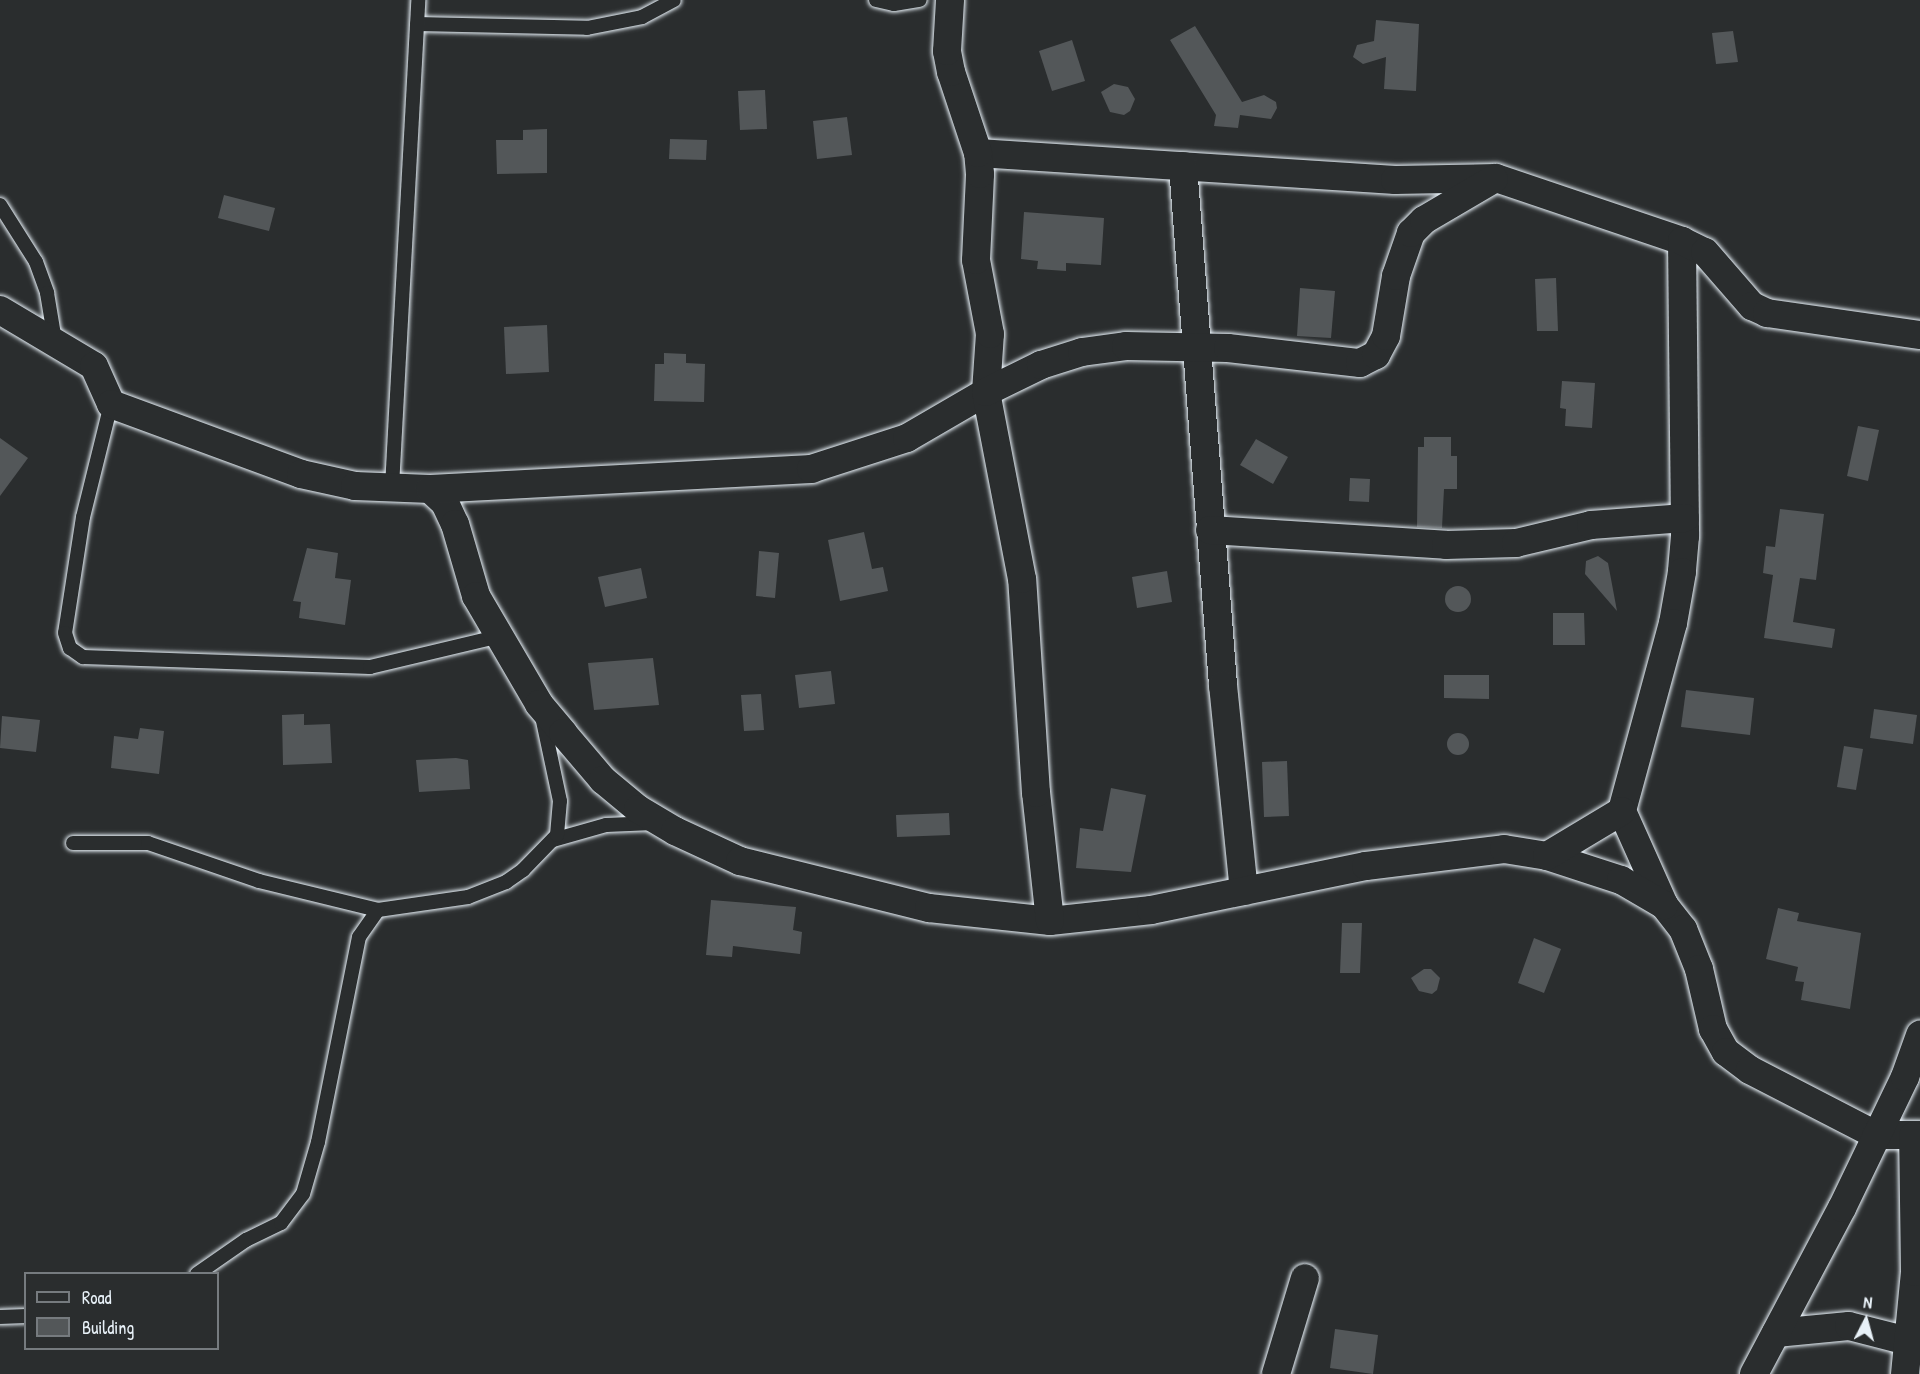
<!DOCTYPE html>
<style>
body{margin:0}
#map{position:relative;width:1920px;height:1374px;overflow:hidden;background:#2a2d2e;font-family:"Patrick Hand",sans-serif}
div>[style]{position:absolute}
.building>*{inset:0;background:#535759}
.round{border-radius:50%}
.roads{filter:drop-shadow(0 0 2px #e8f1f8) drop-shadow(0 0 2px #e8f1f8)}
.service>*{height:14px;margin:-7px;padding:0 7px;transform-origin:7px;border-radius:7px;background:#2a2d2e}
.minor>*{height:28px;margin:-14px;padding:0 14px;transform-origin:14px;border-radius:14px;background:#2a2d2e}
span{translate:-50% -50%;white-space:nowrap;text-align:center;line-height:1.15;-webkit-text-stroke:4.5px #2a2d2e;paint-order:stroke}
.legend{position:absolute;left:24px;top:1272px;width:195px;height:78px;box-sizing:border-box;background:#2a2d2e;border:2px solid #767b7f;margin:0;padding:8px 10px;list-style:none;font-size:18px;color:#e8f1f8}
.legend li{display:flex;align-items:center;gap:12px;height:30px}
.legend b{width:30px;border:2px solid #767b7f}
.north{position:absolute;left:1836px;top:1290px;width:60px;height:60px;-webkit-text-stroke:4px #2a2d2e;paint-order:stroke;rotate:6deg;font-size:16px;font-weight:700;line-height:24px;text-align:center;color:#e8f1f8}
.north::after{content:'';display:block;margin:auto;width:21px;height:27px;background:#e8f1f8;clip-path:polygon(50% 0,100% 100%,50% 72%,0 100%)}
</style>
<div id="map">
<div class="building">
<div style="clip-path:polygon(1376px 20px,1419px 24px,1416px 91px,1384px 89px,1386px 57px,1363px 64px,1353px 57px,1357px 45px,1374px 41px)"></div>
<div style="clip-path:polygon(1195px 26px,1242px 102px,1264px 95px,1276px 102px,1277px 108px,1271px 119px,1240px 115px,1238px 128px,1214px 126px,1216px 115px,1170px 40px)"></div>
<div style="clip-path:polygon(1733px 31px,1738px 62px,1716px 64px,1712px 33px)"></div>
<div style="clip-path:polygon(1072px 40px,1085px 81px,1052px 91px,1039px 51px)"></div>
<div style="clip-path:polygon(1114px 84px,1128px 87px,1135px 99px,1130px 111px,1124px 115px,1110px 112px,1101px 92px)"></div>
<div style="clip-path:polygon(765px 90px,767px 129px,740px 130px,738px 91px)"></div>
<div style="clip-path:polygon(847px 117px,852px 155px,817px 159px,813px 121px)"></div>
<div style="clip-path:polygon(547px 129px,547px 173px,497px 174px,496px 140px,523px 140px,523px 130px)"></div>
<div style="clip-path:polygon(670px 139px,707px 140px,706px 160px,669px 159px)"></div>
<div style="clip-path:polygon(224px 195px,275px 208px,269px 231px,218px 218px)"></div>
<div style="clip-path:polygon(1024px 212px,1104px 218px,1101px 265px,1066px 263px,1066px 271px,1037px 269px,1038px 261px,1021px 259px)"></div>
<div style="clip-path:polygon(1556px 278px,1558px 331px,1537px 331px,1535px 279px)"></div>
<div style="clip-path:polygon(1300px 288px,1335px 291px,1331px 338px,1297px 336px)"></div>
<div style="clip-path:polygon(547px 325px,549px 372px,506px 374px,504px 327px)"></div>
<div style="clip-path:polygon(664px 353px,686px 354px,686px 363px,705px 364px,704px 402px,654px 401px,655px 364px,664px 364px)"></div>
<div style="clip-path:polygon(1562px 381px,1595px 383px,1592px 428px,1565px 426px,1566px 409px,1560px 408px)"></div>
<div style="clip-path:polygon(1858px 426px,1879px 430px,1868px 481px,1847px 476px)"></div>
<div style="clip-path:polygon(1424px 437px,1451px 437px,1451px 456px,1457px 456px,1457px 489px,1444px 489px,1442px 528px,1417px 527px,1418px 447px,1424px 447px)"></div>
<div style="clip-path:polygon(0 438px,28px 458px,0 496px)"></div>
<div style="clip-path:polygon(1256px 439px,1288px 457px,1273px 484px,1240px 465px)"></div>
<div style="clip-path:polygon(1350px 478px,1370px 479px,1369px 502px,1349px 501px)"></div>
<div style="clip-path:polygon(1780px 509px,1824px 514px,1816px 580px,1800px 578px,1793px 622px,1835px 629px,1832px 648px,1764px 638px,1773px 575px,1763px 573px,1766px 546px,1775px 547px)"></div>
<div style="clip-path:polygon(864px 532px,872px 569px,883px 567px,888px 591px,840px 601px,828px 540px)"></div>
<div style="clip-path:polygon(307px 548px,338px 553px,335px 578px,351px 580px,345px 625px,299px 618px,301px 602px,293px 601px)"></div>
<div style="clip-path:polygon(759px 551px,779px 553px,775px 598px,756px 596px)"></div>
<div style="clip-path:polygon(1598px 556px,1608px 563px,1617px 611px,1585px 574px,1586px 561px)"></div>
<div style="clip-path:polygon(641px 568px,647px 598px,605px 607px,598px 577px)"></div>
<div style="clip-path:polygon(1167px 571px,1172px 602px,1137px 608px,1132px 577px)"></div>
<div class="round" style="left:1445px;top:586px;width:26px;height:26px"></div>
<div style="clip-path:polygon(1553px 613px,1584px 613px,1585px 645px,1553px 645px)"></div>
<div style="clip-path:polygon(653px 658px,659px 705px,594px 710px,588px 663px)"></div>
<div style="clip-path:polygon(831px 671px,835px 704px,799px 708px,795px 675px)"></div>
<div style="clip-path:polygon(1444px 675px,1489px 675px,1489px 699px,1444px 698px)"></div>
<div style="clip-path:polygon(1686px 690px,1754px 698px,1750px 735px,1681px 727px)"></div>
<div style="clip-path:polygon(761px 694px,764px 730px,744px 731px,741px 695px)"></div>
<div style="clip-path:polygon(1874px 709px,1917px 715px,1913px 744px,1870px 738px)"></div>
<div style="clip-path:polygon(304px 714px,304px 725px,330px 724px,332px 763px,283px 765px,282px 715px)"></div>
<div style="clip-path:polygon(2px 716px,40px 720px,36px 752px,0 748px)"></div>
<div style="clip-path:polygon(140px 728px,164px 731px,159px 774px,111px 768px,114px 736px,138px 739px)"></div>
<div class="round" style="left:1447px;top:733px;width:22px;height:22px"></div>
<div style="clip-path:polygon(1844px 746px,1863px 749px,1856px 790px,1837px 787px)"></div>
<div style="clip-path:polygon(456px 758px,468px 760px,470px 789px,419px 792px,416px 760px)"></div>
<div style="clip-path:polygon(1287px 761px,1289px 816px,1264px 817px,1262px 762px)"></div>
<div style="clip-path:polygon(1111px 788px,1146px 795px,1131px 872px,1076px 868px,1080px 828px,1103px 831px)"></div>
<div style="clip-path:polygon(949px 813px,950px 835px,897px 837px,896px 815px)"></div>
<div style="clip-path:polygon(711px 900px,796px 907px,793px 930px,802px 932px,800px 954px,733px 946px,732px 957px,706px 955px)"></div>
<div style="clip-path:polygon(1778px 908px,1799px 913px,1797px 921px,1861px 933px,1850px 1009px,1801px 1000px,1804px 982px,1795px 981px,1798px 967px,1766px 959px)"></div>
<div style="clip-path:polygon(1342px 923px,1362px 923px,1360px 973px,1340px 973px)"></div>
<div style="clip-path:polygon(1534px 938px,1561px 949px,1544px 993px,1518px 983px)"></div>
<div style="clip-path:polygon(1424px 969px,1431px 969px,1440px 978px,1437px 990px,1432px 994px,1419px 991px,1411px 978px)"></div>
<div style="clip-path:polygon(1335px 1329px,1378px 1335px,1373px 1374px,1330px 1368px)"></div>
</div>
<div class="roads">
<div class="service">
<div style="left:876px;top:0;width:18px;rotate:13deg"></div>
<div style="left:894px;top:4px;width:26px;rotate:-9deg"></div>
<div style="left:417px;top:24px;width:170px;rotate:1.3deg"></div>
<div style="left:587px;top:28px;width:56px;rotate:-11.3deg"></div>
<div style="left:642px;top:17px;width:36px;rotate:-28deg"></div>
<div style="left:0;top:205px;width:67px;rotate:57.7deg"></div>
<div style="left:36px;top:262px;width:33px;rotate:70deg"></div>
<div style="left:47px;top:293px;width:49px;rotate:80.5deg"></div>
<div style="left:111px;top:404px;width:116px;rotate:103.9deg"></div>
<div style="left:83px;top:517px;width:117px;rotate:98.8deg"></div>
<div style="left:65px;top:633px;width:16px;rotate:72deg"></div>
<div style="left:70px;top:648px;width:16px;rotate:35deg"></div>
<div style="left:83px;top:657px;width:287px;rotate:2deg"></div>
<div style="left:370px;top:667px;width:134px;rotate:-13.4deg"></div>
<div style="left:392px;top:487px;width:488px;rotate:-86.9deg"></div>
<div style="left:553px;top:840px;width:55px;rotate:-15.8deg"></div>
<div style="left:606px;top:825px;width:48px;rotate:-2.4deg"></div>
<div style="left:73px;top:843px;width:75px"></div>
<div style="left:148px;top:843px;width:117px;rotate:18.9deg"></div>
<div style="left:259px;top:881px;width:122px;rotate:13.7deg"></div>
<div style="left:378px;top:910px;width:91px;rotate:-8.2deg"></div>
<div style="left:468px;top:897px;width:41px;rotate:-21.5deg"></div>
<div style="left:506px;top:882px;width:21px;rotate:-35deg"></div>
<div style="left:523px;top:870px;width:49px;rotate:-45.8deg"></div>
<div style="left:557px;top:835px;width:34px;rotate:-85deg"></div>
<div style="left:560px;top:801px;width:82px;rotate:-102deg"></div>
<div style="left:197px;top:1274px;width:60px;rotate:-34.8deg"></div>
<div style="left:246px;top:1240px;width:39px;rotate:-26deg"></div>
<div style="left:281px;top:1223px;width:36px;rotate:-53deg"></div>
<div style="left:303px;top:1194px;width:54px;rotate:-73.9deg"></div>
<div style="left:318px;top:1142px;width:209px;rotate:-78.7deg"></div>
<div style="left:359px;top:937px;width:33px;rotate:-55deg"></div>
<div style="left:0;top:1317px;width:26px;rotate:-2deg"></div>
</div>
<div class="minor">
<div style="left:978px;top:153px;width:418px;rotate:3.7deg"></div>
<div style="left:1395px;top:180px;width:101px;rotate:-1.1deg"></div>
<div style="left:1496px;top:178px;width:196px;rotate:18.7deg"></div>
<div style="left:1682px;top:241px;width:295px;rotate:89.4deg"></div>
<div style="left:1685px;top:536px;width:36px;rotate:95deg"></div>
<div style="left:1682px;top:572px;width:52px;rotate:100deg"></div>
<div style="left:1673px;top:623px;width:195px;rotate:105.2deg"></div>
<div style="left:1622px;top:811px;width:103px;rotate:65.9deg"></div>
<div style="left:1664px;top:905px;width:31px;rotate:52deg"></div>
<div style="left:1683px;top:929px;width:43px;rotate:68.2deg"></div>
<div style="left:1699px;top:969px;width:62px;rotate:76.9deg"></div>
<div style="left:1713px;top:1029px;width:26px;rotate:61deg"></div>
<div style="left:1726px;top:1052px;width:30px;rotate:37deg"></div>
<div style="left:1750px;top:1070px;width:142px;rotate:27.3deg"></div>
<div style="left:1876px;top:1135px;width:44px"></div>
<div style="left:1183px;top:166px;width:521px;rotate:85.59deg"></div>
<div style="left:1223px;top:685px;width:207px;rotate:84.2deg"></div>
<div style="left:1682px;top:241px;width:25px;rotate:26deg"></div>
<div style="left:1705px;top:252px;width:72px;rotate:49deg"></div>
<div style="left:1752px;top:306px;width:17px;rotate:25deg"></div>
<div style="left:1767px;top:313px;width:155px;rotate:8.2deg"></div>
<div style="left:0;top:310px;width:109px;rotate:30.8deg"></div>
<div style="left:94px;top:366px;width:42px;rotate:65.9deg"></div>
<div style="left:111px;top:404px;width:202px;rotate:20.2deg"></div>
<div style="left:301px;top:474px;width:55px;rotate:12.5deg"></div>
<div style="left:355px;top:486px;width:75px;rotate:2.3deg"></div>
<div style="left:430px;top:489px;width:21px;rotate:43deg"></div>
<div style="left:445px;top:503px;width:23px;rotate:65deg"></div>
<div style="left:455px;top:524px;width:75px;rotate:73.7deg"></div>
<div style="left:476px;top:596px;width:125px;rotate:59.7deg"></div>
<div style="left:539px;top:704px;width:38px;rotate:50deg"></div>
<div style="left:563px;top:733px;width:62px;rotate:49.6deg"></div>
<div style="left:603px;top:780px;width:45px;rotate:39.6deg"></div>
<div style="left:638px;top:809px;width:43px;rotate:30.7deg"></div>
<div style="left:675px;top:831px;width:72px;rotate:24.8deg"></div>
<div style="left:740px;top:861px;width:195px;rotate:14deg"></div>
<div style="left:929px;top:908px;width:122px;rotate:6.1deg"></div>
<div style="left:1050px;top:921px;width:102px;rotate:-6.2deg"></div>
<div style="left:1151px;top:910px;width:219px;rotate:-11.6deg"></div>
<div style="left:1366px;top:866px;width:139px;rotate:-7deg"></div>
<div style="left:1504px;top:849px;width:44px;rotate:9.2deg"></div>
<div style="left:1547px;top:856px;width:78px;rotate:18deg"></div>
<div style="left:1621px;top:880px;width:50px;rotate:30.2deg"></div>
<div style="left:430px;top:489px;width:382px;rotate:-3deg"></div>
<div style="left:811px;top:469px;width:101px;rotate:-17.9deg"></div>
<div style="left:907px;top:438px;width:91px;rotate:-30.2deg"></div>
<div style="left:986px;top:392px;width:58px;rotate:-86.1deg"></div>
<div style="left:990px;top:334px;width:75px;rotate:-100.7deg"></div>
<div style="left:976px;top:260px;width:86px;rotate:-87.3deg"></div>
<div style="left:980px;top:174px;width:21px;rotate:-95deg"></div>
<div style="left:978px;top:153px;width:85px;rotate:-108.4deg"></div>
<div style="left:951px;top:72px;width:21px;rotate:-101deg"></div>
<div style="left:947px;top:51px;width:51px;rotate:-86.6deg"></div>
<div style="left:1210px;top:530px;width:236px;rotate:3.6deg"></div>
<div style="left:1446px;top:545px;width:70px;rotate:-1.6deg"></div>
<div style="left:1516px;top:543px;width:77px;rotate:-13.5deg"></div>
<div style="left:1591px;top:525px;width:94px;rotate:-4.3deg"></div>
<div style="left:1547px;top:856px;width:87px;rotate:-31deg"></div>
<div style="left:1050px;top:921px;width:129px;rotate:-96.2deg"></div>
<div style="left:1036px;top:793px;width:214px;rotate:-93.7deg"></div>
<div style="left:1022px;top:579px;width:190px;rotate:-100.9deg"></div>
<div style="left:986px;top:392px;width:61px;rotate:-26.1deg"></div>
<div style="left:1041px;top:365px;width:43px;rotate:-17.6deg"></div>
<div style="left:1082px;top:352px;width:44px;rotate:-7.8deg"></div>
<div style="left:1126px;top:346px;width:102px;rotate:1.1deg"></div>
<div style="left:1228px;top:348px;width:133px;rotate:6.5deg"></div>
<div style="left:1360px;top:363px;width:18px;rotate:-27deg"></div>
<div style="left:1376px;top:355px;width:21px;rotate:-62deg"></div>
<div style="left:1386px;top:336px;width:61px;rotate:-80.5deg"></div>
<div style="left:1396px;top:276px;width:46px;rotate:-70.8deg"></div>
<div style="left:1411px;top:233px;width:18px;rotate:-45deg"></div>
<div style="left:1424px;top:220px;width:81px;rotate:-30.4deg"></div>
<div style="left:1776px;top:1333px;width:73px;rotate:-5.5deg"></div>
<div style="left:1849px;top:1326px;width:61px;rotate:14.3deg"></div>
<div style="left:1276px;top:1374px;width:100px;rotate:-73.2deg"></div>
<div style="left:1754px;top:1374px;width:188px;rotate:-62.1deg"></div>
<div style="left:1842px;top:1208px;width:145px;rotate:-64.3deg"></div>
<div style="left:1905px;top:1077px;width:45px;rotate:-70.3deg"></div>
<div style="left:1905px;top:1374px;width:102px;rotate:-84.4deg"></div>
<div style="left:1915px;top:1272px;width:136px;rotate:-90.8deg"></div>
</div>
</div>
<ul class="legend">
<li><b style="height:8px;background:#2a2d2e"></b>Road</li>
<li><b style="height:16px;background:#535759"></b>Building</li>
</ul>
<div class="north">N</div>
</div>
